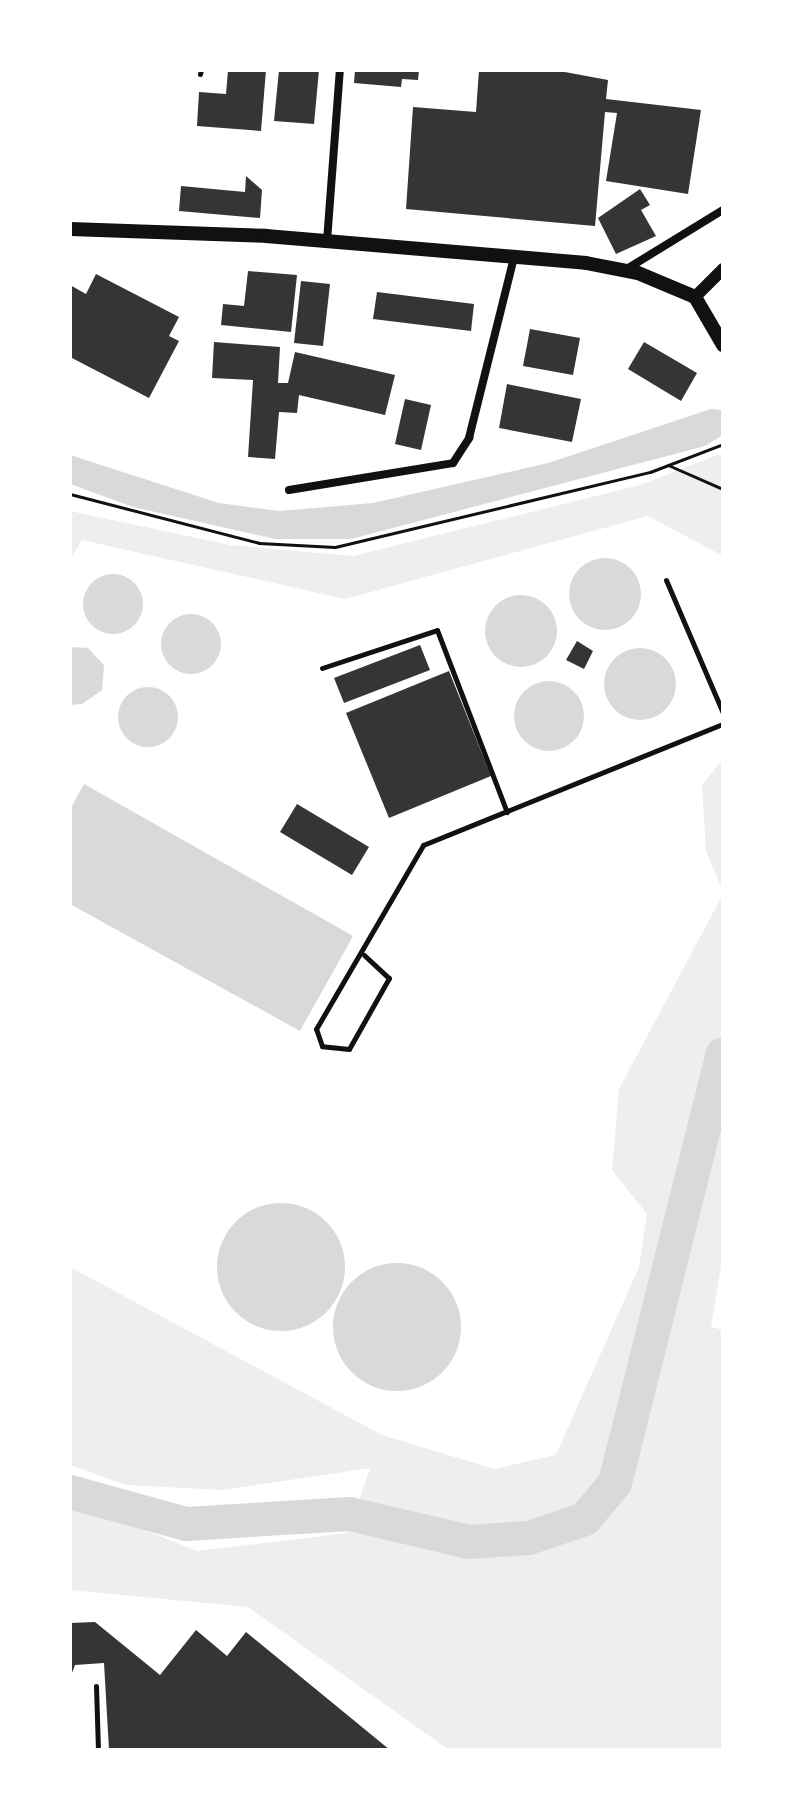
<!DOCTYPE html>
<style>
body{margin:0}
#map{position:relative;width:793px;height:1820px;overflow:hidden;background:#fff;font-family:"Archivo Narrow",sans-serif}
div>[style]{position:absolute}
.green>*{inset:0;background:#eee}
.water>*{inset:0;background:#d9d9d9}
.round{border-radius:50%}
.river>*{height:34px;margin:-17px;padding:0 17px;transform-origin:17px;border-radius:17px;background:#d9d9d9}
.building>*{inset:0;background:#353535}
.path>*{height:3px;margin:-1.5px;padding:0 1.5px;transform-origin:1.5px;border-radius:1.5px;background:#111}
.service>*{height:5px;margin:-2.5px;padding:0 2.5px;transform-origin:2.5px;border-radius:2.5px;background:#111}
.minor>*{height:8px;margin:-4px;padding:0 4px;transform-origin:4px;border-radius:4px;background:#111}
.tertiary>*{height:12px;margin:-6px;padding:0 6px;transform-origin:6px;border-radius:6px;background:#111}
.secondary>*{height:14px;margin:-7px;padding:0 7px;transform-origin:7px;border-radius:7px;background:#111}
span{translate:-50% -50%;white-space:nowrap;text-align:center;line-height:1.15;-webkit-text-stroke:6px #fff;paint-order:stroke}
.frame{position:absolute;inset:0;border:72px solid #fff;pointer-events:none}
</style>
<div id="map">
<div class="green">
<div style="clip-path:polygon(723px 453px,723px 556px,648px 516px,345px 599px,82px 540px,70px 560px,70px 511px,230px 545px,353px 556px,640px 485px)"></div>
<div style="clip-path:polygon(723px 759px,723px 891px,706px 851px,702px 785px)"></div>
<div style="clip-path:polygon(723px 894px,723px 1255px,711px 1327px,723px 1330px,723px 1750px,449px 1750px,248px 1607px,70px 1590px,70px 1500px,197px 1551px,348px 1533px,370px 1468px,223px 1490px,126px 1485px,70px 1465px,70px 1267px,382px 1435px,494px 1469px,556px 1455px,639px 1267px,647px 1214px,612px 1170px,619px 1089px)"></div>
</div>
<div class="water">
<div style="clip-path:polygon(711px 409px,723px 410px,723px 435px,705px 446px,351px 539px,275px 539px,133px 507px,70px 484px,70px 455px,219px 503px,279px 511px,373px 503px,548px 463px)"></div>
<div class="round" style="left:569px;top:558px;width:72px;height:72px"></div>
<div class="round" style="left:83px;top:574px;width:60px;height:60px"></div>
<div class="round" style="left:485px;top:595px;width:72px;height:72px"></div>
<div class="round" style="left:161px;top:614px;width:60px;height:60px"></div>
<div style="clip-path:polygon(70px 647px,88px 648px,104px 665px,102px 690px,82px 704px,70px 705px)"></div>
<div class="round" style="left:604px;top:648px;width:72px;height:72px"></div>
<div class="round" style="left:514px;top:681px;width:70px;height:70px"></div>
<div class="round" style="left:118px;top:687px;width:60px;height:60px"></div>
<div style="clip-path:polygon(84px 784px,353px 936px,300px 1031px,70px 904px,70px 809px)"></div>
<div class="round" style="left:217px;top:1203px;width:128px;height:128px"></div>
<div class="round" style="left:333px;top:1263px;width:128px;height:128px"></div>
</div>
<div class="river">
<div style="left:70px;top:1492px;width:120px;rotate:15.4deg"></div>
<div style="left:186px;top:1524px;width:164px;rotate:-3.5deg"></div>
<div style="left:350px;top:1514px;width:122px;rotate:13.2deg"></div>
<div style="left:469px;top:1542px;width:60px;rotate:-3.8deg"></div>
<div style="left:529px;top:1538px;width:59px;rotate:-18.7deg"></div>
<div style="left:585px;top:1519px;width:47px;rotate:-50.2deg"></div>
<div style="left:615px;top:1483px;width:442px;rotate:-75.9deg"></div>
</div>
<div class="building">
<div style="clip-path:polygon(228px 70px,266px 70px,261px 131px,197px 126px,199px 92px,226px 94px)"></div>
<div style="clip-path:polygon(279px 70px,319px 70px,314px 124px,274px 121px)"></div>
<div style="clip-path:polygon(355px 70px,419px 70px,418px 80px,402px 79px,401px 87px,354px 83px)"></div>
<div style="clip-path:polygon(479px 70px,554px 70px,608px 80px,606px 99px,701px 110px,688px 194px,606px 181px,617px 113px,605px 112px,595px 226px,406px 209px,413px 107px,476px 112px)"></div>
<div style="clip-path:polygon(246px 176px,262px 190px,260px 218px,179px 211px,181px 186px,245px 192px)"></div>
<div style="clip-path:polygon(640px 189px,650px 205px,641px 210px,656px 236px,616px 254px,598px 218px)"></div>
<div style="clip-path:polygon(248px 271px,297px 275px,291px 332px,221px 325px,223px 304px,244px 306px)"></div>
<div style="clip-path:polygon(96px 274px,179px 317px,169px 336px,179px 341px,149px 398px,70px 357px,70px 285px,86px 294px)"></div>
<div style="clip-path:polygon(301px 281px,330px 284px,323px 346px,294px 343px)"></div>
<div style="clip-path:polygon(377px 292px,474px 304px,471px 331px,373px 319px)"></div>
<div style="clip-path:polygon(530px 329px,580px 338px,573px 375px,523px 366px)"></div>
<div style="clip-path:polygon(214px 342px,280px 347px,278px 383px,288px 383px,295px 352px,395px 375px,385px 415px,299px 395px,297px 413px,279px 412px,275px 459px,248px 457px,253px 380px,212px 378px)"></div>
<div style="clip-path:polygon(644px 342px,697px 373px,681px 401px,628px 369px)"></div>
<div style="clip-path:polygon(507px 384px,581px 399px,572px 442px,499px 428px)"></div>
<div style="clip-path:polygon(405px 399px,431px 405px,421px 450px,395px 444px)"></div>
<div style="clip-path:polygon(577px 641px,593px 651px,584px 669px,566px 660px)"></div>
<div style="clip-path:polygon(420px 645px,430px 670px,344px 703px,334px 678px)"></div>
<div style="clip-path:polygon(449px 671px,491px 776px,389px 818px,346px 713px)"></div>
<div style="clip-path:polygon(297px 804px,369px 847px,352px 875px,280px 832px)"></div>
<div style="clip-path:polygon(95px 1622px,160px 1675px,196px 1630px,227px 1656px,246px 1632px,390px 1750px,109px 1750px,104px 1663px,75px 1665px,70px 1678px,70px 1623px)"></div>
</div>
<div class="path">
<div style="left:668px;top:465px;width:60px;rotate:23.6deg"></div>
<div style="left:70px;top:494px;width:195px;rotate:14.5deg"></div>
<div style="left:259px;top:543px;width:76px;rotate:3deg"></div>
<div style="left:335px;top:547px;width:324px;rotate:-13.4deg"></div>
<div style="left:650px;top:472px;width:78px;rotate:-21deg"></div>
</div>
<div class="service">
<div style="left:200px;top:74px;width:4px;rotate:-76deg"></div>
<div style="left:666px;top:580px;width:145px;rotate:66.8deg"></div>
<div style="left:322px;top:668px;width:121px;rotate:-18.3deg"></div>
<div style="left:437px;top:630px;width:195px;rotate:69deg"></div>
<div style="left:364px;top:955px;width:34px;rotate:43deg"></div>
<div style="left:389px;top:978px;width:81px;rotate:119.4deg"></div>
<div style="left:349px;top:1049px;width:27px;rotate:-174deg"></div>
<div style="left:322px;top:1046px;width:18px;rotate:-109deg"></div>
<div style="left:316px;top:1029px;width:213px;rotate:-59.8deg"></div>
<div style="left:423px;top:845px;width:323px;rotate:-22deg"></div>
<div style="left:96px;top:1686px;width:64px;rotate:88.2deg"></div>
</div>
<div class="minor">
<div style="left:327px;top:241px;width:171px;rotate:-85.7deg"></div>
<div style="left:625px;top:270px;width:115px;rotate:-31.5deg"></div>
<div style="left:289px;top:490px;width:166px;rotate:-9.3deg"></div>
<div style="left:453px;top:463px;width:30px;rotate:-57deg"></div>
<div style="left:469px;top:438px;width:187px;rotate:-76deg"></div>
</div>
<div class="tertiary">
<div style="left:695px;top:297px;width:40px;rotate:-45deg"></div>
</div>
<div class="secondary">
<div style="left:70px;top:229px;width:196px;rotate:2deg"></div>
<div style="left:266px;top:236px;width:321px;rotate:4.8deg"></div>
<div style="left:586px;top:263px;width:53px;rotate:10.9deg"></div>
<div style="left:638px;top:273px;width:62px;rotate:22.8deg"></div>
<div style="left:695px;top:297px;width:56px;rotate:59.7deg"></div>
</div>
<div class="frame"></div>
</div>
